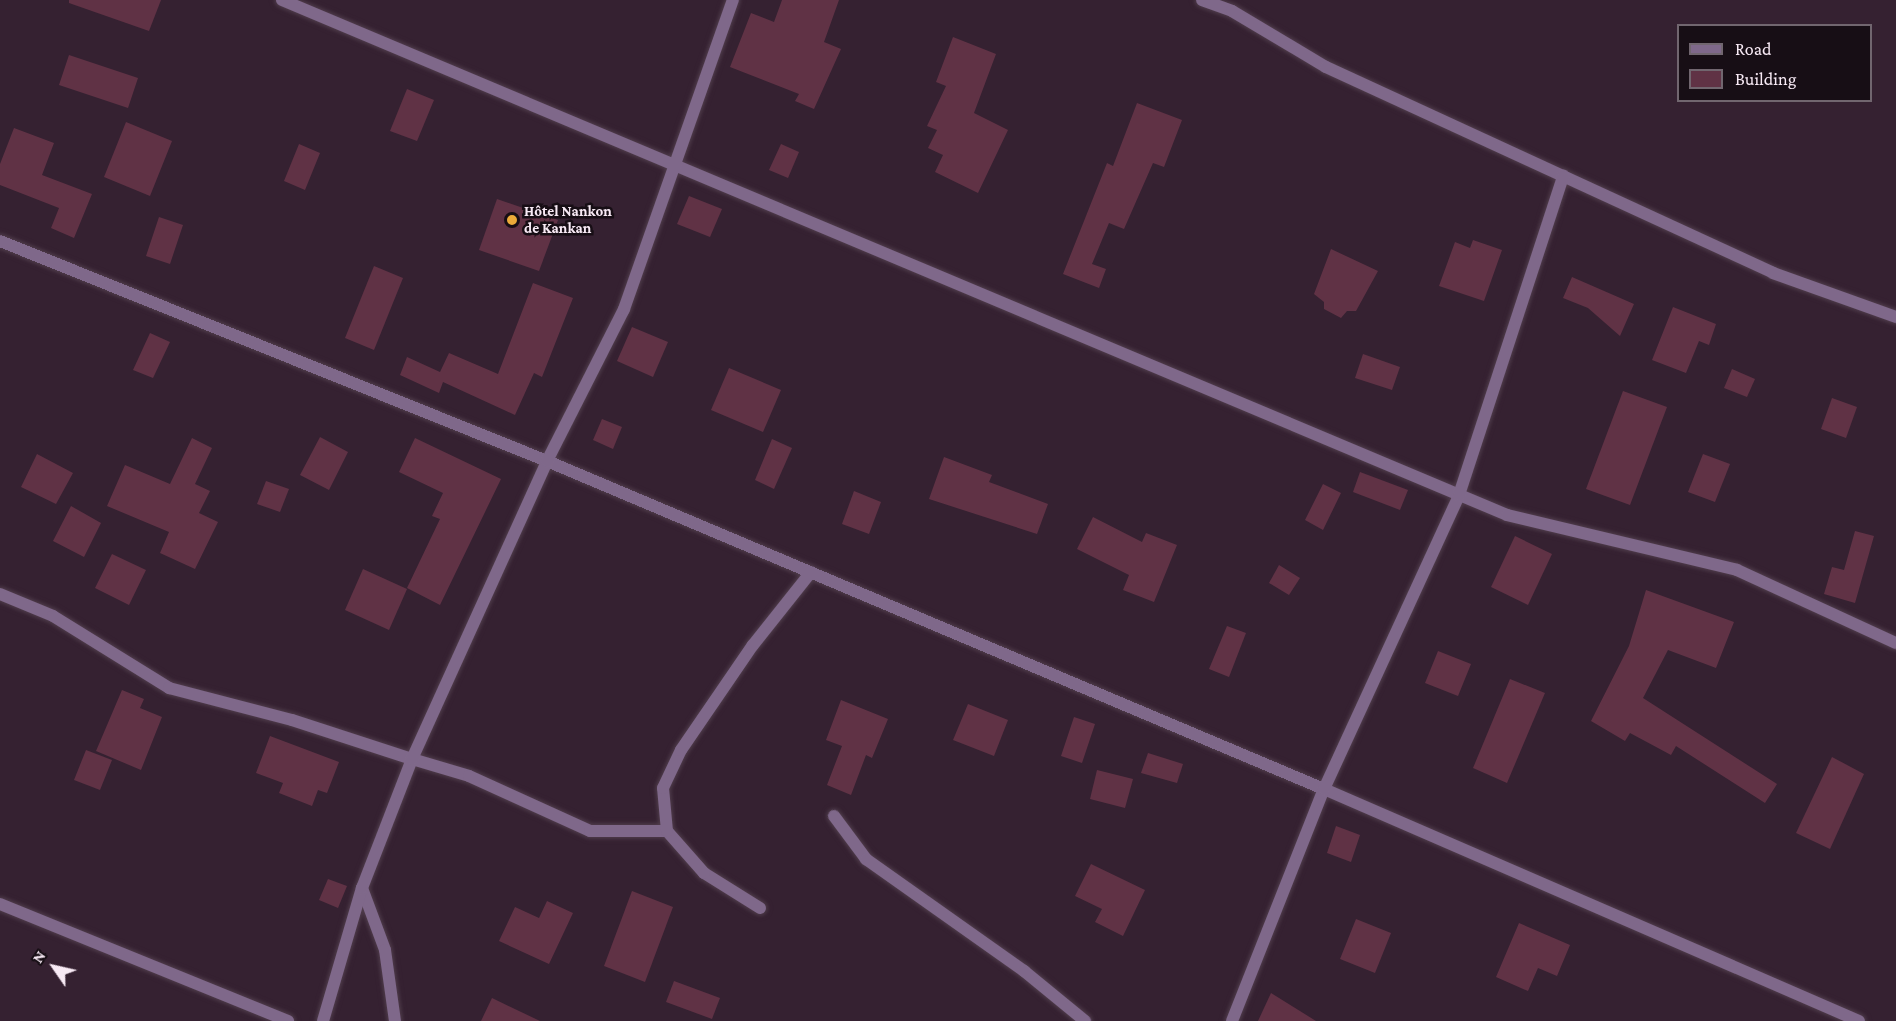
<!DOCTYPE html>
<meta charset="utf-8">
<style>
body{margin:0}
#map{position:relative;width:1896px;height:1021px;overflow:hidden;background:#352131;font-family:"Crimson Pro",serif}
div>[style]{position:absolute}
.building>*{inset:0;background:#603245}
.roads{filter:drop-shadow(0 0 2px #503d4c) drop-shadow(0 0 2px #503d4c)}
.service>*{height:12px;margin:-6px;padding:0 6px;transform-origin:6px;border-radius:6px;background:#7f688a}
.minor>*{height:12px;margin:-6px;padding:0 6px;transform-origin:6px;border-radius:6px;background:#7f688a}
.dots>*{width:16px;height:16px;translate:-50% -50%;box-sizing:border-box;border:3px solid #170e15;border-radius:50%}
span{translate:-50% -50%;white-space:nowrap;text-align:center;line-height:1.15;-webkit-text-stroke:5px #170e15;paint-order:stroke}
.poi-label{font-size:15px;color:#f8eaf5;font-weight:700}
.left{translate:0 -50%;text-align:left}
.legend{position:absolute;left:1677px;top:24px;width:195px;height:78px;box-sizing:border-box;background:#170e15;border:2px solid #71666f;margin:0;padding:8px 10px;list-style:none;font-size:18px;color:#f8eaf5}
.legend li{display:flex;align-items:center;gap:12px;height:30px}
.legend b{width:30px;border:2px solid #71666f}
.north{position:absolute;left:24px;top:937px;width:60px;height:60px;-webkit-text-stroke:4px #170e15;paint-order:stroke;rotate:304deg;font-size:16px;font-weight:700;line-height:24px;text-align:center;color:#f8eaf5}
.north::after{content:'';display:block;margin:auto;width:21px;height:27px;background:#f8eaf5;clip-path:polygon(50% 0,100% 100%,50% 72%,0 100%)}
</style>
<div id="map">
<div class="building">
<div style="clip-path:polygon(69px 0,161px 0,149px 31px,69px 3px)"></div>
<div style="clip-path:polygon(782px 0,839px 0,824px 42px,841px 49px,814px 109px,795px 101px,799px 94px,730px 67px,751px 13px,774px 22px)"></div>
<div style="clip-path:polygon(953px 37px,996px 54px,974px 113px,1008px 130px,978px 193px,935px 172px,943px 155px,928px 148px,937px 130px,927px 126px,946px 86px,936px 82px)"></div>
<div style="clip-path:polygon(69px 55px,138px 78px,128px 108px,59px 85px)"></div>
<div style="clip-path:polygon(407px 89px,434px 100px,417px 141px,390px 131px)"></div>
<div style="clip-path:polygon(1137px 103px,1182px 120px,1164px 167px,1153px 163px,1124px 229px,1109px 223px,1092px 264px,1106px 269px,1099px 288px,1063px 274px,1107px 163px,1113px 166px)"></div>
<div style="clip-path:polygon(126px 122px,172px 141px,150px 196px,104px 177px)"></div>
<div style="clip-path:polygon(14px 128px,54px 143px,42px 175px,92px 194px,74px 238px,51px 228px,59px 208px,0 185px,0 164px)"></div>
<div style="clip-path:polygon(299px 144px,320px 153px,305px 190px,284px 181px)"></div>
<div style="clip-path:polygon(781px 144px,799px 152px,788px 178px,769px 170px)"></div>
<div style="clip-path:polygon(689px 196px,722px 209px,710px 237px,677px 224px)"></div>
<div style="clip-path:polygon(497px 199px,558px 220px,539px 271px,479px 250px)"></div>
<div style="clip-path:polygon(159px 217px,183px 225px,170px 264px,146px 256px)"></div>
<div style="clip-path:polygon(1473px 240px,1502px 250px,1484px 301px,1439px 286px,1455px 242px,1470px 248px)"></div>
<div style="clip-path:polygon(1331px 249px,1378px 271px,1356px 311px,1347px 311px,1341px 318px,1324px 309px,1324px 302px,1314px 294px)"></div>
<div style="clip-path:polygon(374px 266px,403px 278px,374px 350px,345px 338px)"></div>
<div style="clip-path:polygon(1572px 277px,1634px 304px,1620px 336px,1588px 308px,1563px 298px)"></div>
<div style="clip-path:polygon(533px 283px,573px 298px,542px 377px,534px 373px,515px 415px,443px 382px,439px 393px,400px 375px,407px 357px,440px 372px,449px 353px,498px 374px)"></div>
<div style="clip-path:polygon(1673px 307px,1716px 324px,1709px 345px,1699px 341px,1686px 373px,1652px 360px)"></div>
<div style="clip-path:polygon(632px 327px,668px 342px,653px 377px,617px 361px)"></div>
<div style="clip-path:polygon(150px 333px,170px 342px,153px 378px,133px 370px)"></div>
<div style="clip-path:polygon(1363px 354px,1400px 367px,1392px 390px,1355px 378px)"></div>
<div style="clip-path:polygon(729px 368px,781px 390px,763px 432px,711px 410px)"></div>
<div style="clip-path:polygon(1732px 369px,1755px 379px,1747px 397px,1724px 388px)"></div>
<div style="clip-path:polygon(1623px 391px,1667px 407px,1630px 505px,1586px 489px)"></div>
<div style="clip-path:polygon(1832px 398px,1857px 407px,1846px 438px,1821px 429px)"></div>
<div style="clip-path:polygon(602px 419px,622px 427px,613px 449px,593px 440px)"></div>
<div style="clip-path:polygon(320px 437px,348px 452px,329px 490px,300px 475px)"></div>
<div style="clip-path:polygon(192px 438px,212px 448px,195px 484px,210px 491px,199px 513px,218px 522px,195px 569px,160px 553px,169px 532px,107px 506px,125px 465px,170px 484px)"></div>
<div style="clip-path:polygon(415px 438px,501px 479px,440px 605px,407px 588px,440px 519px,432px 516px,443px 493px,399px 472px)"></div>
<div style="clip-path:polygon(772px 439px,792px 448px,774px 489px,755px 480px)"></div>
<div style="clip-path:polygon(37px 454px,73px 473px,56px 504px,21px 487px)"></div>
<div style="clip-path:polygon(1703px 454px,1730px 464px,1715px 502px,1688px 492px)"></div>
<div style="clip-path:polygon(944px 457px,992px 475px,989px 482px,1048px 504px,1037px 534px,929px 499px)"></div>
<div style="clip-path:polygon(1360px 472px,1408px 490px,1400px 510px,1353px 492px)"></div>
<div style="clip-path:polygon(266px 481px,289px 489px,280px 512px,257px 504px)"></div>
<div style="clip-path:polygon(1323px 484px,1341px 493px,1323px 530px,1305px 520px)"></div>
<div style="clip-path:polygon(854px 491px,881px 502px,869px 534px,842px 524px)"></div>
<div style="clip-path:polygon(71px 506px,101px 523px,84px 557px,53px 541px)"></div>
<div style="clip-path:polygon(1093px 517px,1142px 542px,1146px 533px,1177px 545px,1154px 602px,1123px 590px,1129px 575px,1077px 549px)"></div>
<div style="clip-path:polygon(1855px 531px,1874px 536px,1855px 603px,1824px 594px,1832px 567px,1844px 570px)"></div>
<div style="clip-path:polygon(1515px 536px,1552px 554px,1528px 605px,1491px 587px)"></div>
<div style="clip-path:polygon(112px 554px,146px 570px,129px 605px,95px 588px)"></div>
<div style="clip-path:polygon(1279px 565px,1300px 578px,1289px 595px,1269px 583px)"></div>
<div style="clip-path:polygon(363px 569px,407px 589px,389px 630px,345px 610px)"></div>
<div style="clip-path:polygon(1646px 590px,1734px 622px,1716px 668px,1668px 650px,1643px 698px,1777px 784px,1765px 803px,1676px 746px,1671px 755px,1630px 733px,1625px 741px,1591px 721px,1629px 646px)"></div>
<div style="clip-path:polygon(1227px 626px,1246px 633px,1229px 677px,1209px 669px)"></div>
<div style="clip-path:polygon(1438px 651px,1471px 664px,1458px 696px,1425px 683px)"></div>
<div style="clip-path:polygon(1510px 679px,1545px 693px,1507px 783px,1473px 768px)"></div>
<div style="clip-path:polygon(122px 690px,144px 699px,140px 708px,162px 717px,141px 770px,96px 751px)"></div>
<div style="clip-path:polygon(841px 700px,888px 719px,872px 758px,866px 755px,851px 795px,827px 785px,842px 746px,826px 740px)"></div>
<div style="clip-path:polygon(968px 704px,1008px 720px,994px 756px,953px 740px)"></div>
<div style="clip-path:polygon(1074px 717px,1095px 724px,1082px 763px,1061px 756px)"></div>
<div style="clip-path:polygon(270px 736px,339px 762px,327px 793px,318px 790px,312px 806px,279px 793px,283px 783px,256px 773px)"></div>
<div style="clip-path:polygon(86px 750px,112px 760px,100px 790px,74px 780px)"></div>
<div style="clip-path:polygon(1148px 753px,1183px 764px,1177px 783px,1141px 773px)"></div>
<div style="clip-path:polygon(1832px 757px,1864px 774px,1830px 849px,1796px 833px)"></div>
<div style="clip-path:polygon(1097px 770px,1133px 779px,1125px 808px,1090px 799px)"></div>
<div style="clip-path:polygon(1336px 826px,1360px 835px,1351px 862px,1327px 853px)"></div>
<div style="clip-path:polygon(1091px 864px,1145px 890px,1123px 936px,1095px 922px,1102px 909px,1075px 896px)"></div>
<div style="clip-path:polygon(328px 879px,347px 886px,338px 908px,319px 900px)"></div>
<div style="clip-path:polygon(632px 891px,673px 907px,645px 982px,604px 966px)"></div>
<div style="clip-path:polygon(547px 901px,573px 913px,549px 964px,499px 941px,515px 907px,539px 918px)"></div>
<div style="clip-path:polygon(1356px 919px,1391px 933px,1375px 973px,1340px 959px)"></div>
<div style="clip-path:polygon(1519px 923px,1570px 945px,1557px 976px,1538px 968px,1528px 991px,1496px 977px)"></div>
<div style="clip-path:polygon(674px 981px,720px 998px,712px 1019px,666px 1002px)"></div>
<div style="clip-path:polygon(1271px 993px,1316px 1021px,1258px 1021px)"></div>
<div style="clip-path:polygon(492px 998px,540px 1021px,481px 1021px)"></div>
</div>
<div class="roads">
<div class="service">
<div style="left:412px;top:759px;width:59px;rotate:16.6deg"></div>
<div style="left:469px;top:776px;width:133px;rotate:24.4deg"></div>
<div style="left:590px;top:831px;width:77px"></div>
<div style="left:834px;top:816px;width:54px;rotate:53.3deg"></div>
<div style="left:866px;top:859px;width:194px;rotate:35.3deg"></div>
<div style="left:1024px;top:971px;width:79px;rotate:39.3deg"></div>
<div style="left:760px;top:908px;width:66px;rotate:-148deg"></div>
<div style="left:704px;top:873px;width:56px;rotate:-131.4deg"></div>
<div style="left:667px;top:831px;width:43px;rotate:-95.3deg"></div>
<div style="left:663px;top:788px;width:42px;rotate:-64.7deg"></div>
<div style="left:681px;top:750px;width:127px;rotate:-55.6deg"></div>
<div style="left:753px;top:645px;width:93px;rotate:-51.5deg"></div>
</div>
<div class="minor">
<div style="left:282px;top:0;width:1329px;rotate:22.8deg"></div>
<div style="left:1507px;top:515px;width:236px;rotate:13.4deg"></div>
<div style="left:1737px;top:570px;width:175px;rotate:24.7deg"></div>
<div style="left:1202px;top:0;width:32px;rotate:20deg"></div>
<div style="left:1232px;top:11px;width:109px;rotate:30.8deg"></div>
<div style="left:1326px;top:67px;width:492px;rotate:24.7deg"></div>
<div style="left:1773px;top:273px;width:131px;rotate:19.7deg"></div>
<div style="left:0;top:241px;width:590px;rotate:21.91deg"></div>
<div style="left:547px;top:461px;width:843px;rotate:22.89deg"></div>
<div style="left:1324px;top:789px;width:583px;rotate:23.44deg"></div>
<div style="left:0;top:594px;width:57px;rotate:22.5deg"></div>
<div style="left:53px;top:616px;width:137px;rotate:31.8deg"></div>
<div style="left:169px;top:688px;width:127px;rotate:14.6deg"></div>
<div style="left:292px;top:720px;width:126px;rotate:18deg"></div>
<div style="left:362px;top:888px;width:66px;rotate:69.6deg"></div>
<div style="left:385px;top:950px;width:72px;rotate:82deg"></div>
<div style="left:0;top:904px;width:311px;rotate:22.1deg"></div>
<div style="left:323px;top:1021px;width:139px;rotate:-73.7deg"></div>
<div style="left:362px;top:888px;width:138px;rotate:-68.8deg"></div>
<div style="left:412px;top:759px;width:327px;rotate:-65.6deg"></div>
<div style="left:547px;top:461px;width:170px;rotate:-63.1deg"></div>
<div style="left:624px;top:309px;width:328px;rotate:-70.6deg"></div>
<div style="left:1232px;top:1021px;width:250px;rotate:-68.4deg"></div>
<div style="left:1324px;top:789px;width:324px;rotate:-65.3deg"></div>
<div style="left:1459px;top:495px;width:336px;rotate:-71.9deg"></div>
</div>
</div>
<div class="dots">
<div style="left:512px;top:220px;background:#ebaa39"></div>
</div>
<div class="poi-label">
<span class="left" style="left:524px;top:220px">Hôtel Nankon<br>de Kankan</span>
</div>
<ul class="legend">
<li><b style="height:8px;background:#7f688a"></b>Road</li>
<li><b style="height:16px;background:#603245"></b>Building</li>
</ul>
<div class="north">N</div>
</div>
